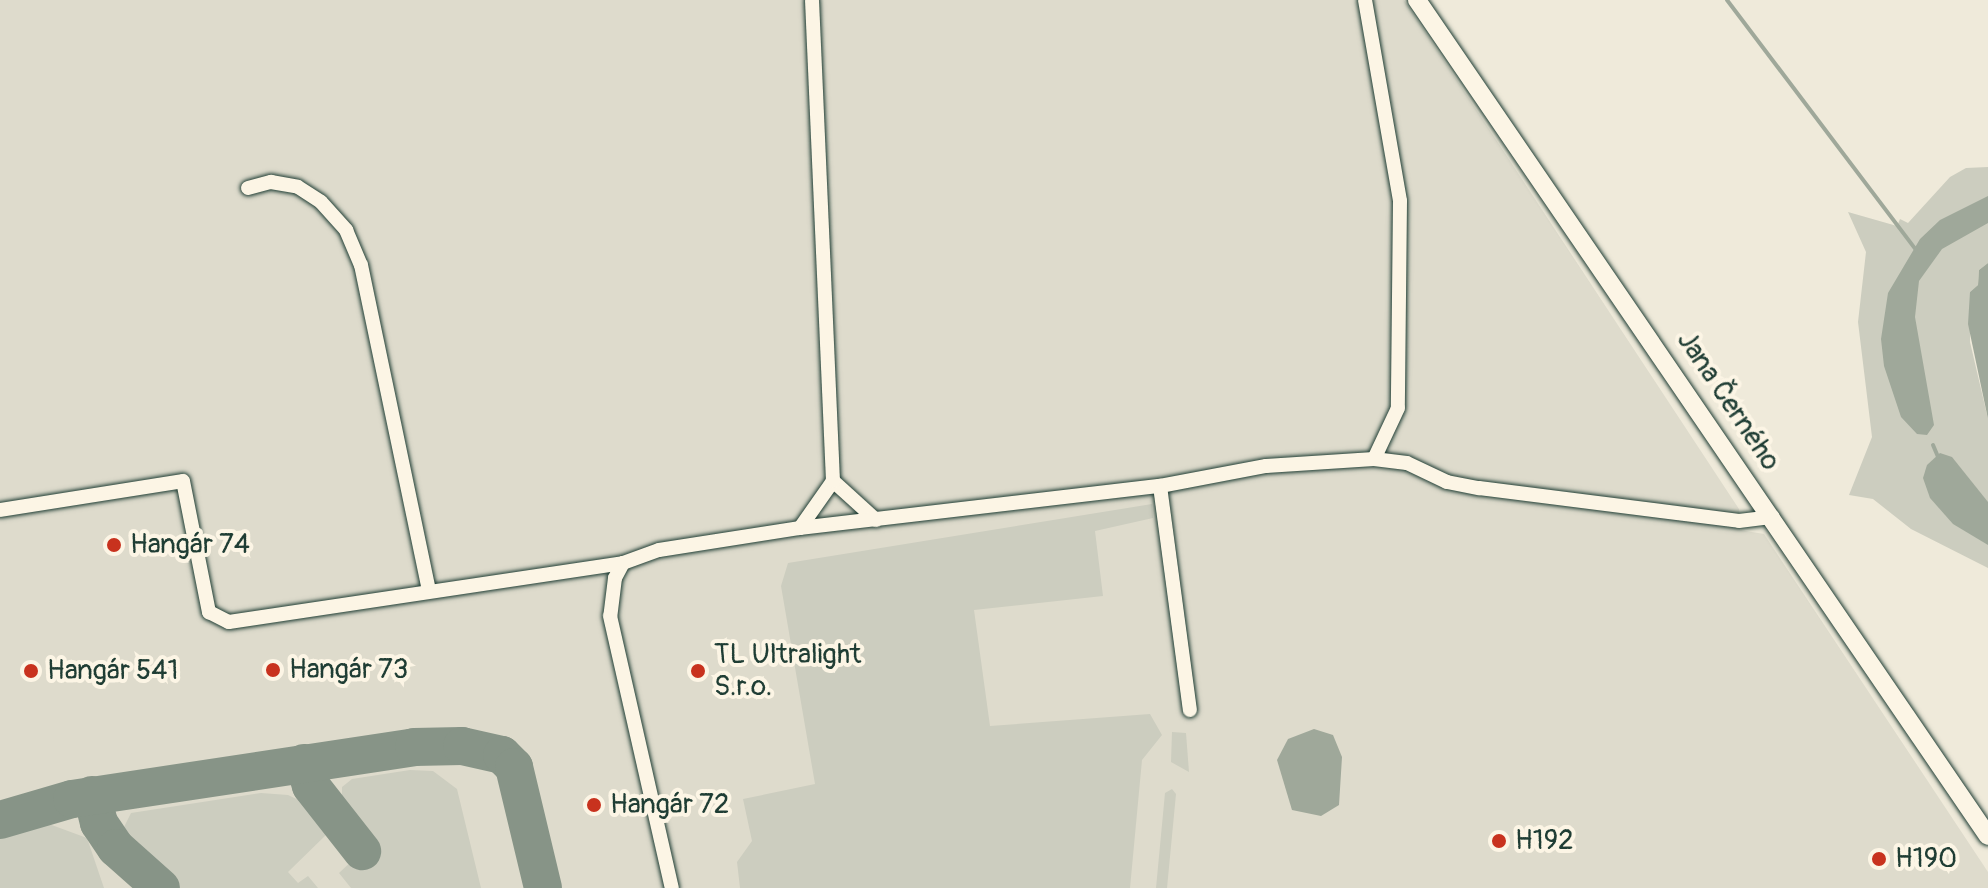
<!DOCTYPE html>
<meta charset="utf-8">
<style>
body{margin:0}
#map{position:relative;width:1988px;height:888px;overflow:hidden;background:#efeada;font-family:Pangolin,sans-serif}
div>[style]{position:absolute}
.built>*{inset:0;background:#dedbcc}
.green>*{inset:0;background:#cccdbf}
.water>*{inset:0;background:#9fa89a}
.stream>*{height:4px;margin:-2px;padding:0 2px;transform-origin:2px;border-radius:2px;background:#9fa89a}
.taxiway>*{height:38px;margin:-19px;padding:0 19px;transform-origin:19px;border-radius:19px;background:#879487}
.roads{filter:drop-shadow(0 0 2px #1f3d34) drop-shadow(0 0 2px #1f3d34)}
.minor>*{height:14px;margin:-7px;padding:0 7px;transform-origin:7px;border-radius:7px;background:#fcf5e5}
.tertiary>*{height:18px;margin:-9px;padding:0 9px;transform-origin:9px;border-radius:9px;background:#fcf5e5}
.dots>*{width:22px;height:22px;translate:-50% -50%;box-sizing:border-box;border:4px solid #fcf5e5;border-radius:50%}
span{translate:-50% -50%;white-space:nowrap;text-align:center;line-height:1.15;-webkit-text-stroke:8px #fcf5e5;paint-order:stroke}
.street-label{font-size:28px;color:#1f3d34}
.poi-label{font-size:28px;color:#1f3d34}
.left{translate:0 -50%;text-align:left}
</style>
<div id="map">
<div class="built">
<div style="clip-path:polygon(0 0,1404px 0,1739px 509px,1740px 530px,1764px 534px,1988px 872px,1988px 888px,0 888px)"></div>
</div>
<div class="green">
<div style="clip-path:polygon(1988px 167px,1988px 263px,1979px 270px,1978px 285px,1970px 292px,1970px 342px,1988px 419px,1988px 568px,1911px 529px,1873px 499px,1849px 495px,1872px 437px,1858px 322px,1866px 252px,1848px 212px,1897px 226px,1900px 219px,1908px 223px,1950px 177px,1966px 168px)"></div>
<div style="clip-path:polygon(1152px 504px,1153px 518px,1095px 531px,1103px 596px,974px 610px,990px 726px,1150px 714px,1162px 735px,1142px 760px,1130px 888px,740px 888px,737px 862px,752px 841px,743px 799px,815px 784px,781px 586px,788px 563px)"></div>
<div style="clip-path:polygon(1172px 732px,1186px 733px,1189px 772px,1171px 762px)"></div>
<div style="clip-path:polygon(410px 770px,433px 771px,457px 789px,481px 888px,351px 888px,339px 873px,371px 843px,342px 809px,342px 787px,352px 779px)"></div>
<div style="clip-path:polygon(1172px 789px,1176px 794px,1167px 888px,1156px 888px,1165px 793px)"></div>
<div style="clip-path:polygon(261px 793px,288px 795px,309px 805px,329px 832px,288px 872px,298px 883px,308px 876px,318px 888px,175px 888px,120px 835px,131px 813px)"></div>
<div style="clip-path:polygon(49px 824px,87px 838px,104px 888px,0 888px,0 832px)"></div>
</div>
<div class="water">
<div style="clip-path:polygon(1988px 196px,1988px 223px,1942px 249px,1919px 281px,1915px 317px,1934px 425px,1927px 435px,1917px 434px,1901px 417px,1884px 366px,1881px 339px,1888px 293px,1920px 239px,1940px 220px)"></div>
<div style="clip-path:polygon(1988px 263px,1988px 419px,1968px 324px,1970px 292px,1978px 285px,1979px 270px)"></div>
<div style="clip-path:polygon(1940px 453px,1952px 457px,1988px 502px,1988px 545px,1953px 524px,1930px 498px,1923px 478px,1927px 465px)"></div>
<div style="clip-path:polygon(1314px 729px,1333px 735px,1342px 757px,1339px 805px,1321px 816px,1292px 810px,1277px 760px,1288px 739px)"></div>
</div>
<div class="stream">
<div style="left:1727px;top:0;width:313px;rotate:52.9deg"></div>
<div style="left:1933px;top:445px;width:13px;rotate:67deg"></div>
</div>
<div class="taxiway">
<div style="left:304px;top:763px;width:24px;rotate:73deg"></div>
<div style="left:311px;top:786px;width:83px;rotate:51.9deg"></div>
<div style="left:92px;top:795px;width:29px;rotate:76deg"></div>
<div style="left:99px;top:823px;width:30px;rotate:56deg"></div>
<div style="left:116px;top:848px;width:60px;rotate:41.6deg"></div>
<div style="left:0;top:820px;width:75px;rotate:-16.3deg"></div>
<div style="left:72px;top:799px;width:346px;rotate:-8.6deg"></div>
<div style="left:414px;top:747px;width:48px;rotate:-1.2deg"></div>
<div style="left:462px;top:746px;width:41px;rotate:12.7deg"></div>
<div style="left:502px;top:755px;width:17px;rotate:45deg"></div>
<div style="left:514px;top:767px;width:124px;rotate:76.5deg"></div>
</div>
<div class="roads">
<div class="minor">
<div style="left:1365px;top:0;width:204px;rotate:80.1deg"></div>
<div style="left:1400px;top:201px;width:207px;rotate:90.6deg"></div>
<div style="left:1398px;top:408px;width:56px;rotate:115.2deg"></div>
<div style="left:248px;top:188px;width:24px;rotate:-15deg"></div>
<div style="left:271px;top:182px;width:27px;rotate:10deg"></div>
<div style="left:298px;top:187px;width:27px;rotate:33deg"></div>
<div style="left:321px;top:202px;width:38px;rotate:48deg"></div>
<div style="left:346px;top:230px;width:38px;rotate:67deg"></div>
<div style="left:361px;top:265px;width:333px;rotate:78.2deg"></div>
<div style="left:833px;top:481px;width:58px;rotate:42.2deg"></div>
<div style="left:1160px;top:486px;width:226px;rotate:82.4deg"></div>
<div style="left:0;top:510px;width:185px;rotate:-9deg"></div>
<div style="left:183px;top:481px;width:134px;rotate:78.8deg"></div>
<div style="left:209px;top:612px;width:22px;rotate:27deg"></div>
<div style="left:229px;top:622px;width:398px;rotate:-8.5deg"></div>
<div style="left:623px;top:563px;width:38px;rotate:-20deg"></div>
<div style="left:659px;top:550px;width:143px;rotate:-8.9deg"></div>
<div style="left:800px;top:528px;width:57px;rotate:-54.9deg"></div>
<div style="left:833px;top:481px;width:481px;rotate:-92.5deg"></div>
<div style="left:800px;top:528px;width:362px;rotate:-6.7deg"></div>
<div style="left:1160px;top:486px;width:108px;rotate:-10.7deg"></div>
<div style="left:1266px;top:466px;width:108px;rotate:-3.7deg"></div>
<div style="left:1374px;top:459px;width:33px;rotate:7deg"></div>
<div style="left:1407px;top:463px;width:44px;rotate:25.4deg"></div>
<div style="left:1447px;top:482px;width:33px;rotate:11deg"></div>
<div style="left:1479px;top:488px;width:262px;rotate:7.2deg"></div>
<div style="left:1739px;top:521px;width:34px;rotate:-7deg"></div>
<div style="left:623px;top:563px;width:17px;rotate:118deg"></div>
<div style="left:615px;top:578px;width:38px;rotate:97deg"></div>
<div style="left:610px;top:616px;width:279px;rotate:77.2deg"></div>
</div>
<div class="tertiary">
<div style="left:1417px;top:0;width:1012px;rotate:55.67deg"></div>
</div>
</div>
<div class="dots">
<div style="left:114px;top:545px;background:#c8321e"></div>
<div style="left:273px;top:670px;background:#c8321e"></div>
<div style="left:31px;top:671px;background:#c8321e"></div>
<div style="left:698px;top:671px;background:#c8321e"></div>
<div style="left:594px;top:805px;background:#c8321e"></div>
<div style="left:1499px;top:841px;background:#c8321e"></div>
<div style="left:1879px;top:859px;background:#c8321e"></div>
</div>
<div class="street-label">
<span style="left:1728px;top:401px;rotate:56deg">Jana Černého</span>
</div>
<div class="poi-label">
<span class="left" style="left:130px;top:545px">Hangár 74</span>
<span class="left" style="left:714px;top:671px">TL Ultralight<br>S.r.o.</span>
<span class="left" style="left:289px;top:670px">Hangár 73</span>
<span class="left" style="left:47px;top:671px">Hangár 541</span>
<span class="left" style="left:610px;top:805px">Hangár 72</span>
<span class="left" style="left:1515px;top:841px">H192</span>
<span class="left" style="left:1895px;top:859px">H190</span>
</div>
</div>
